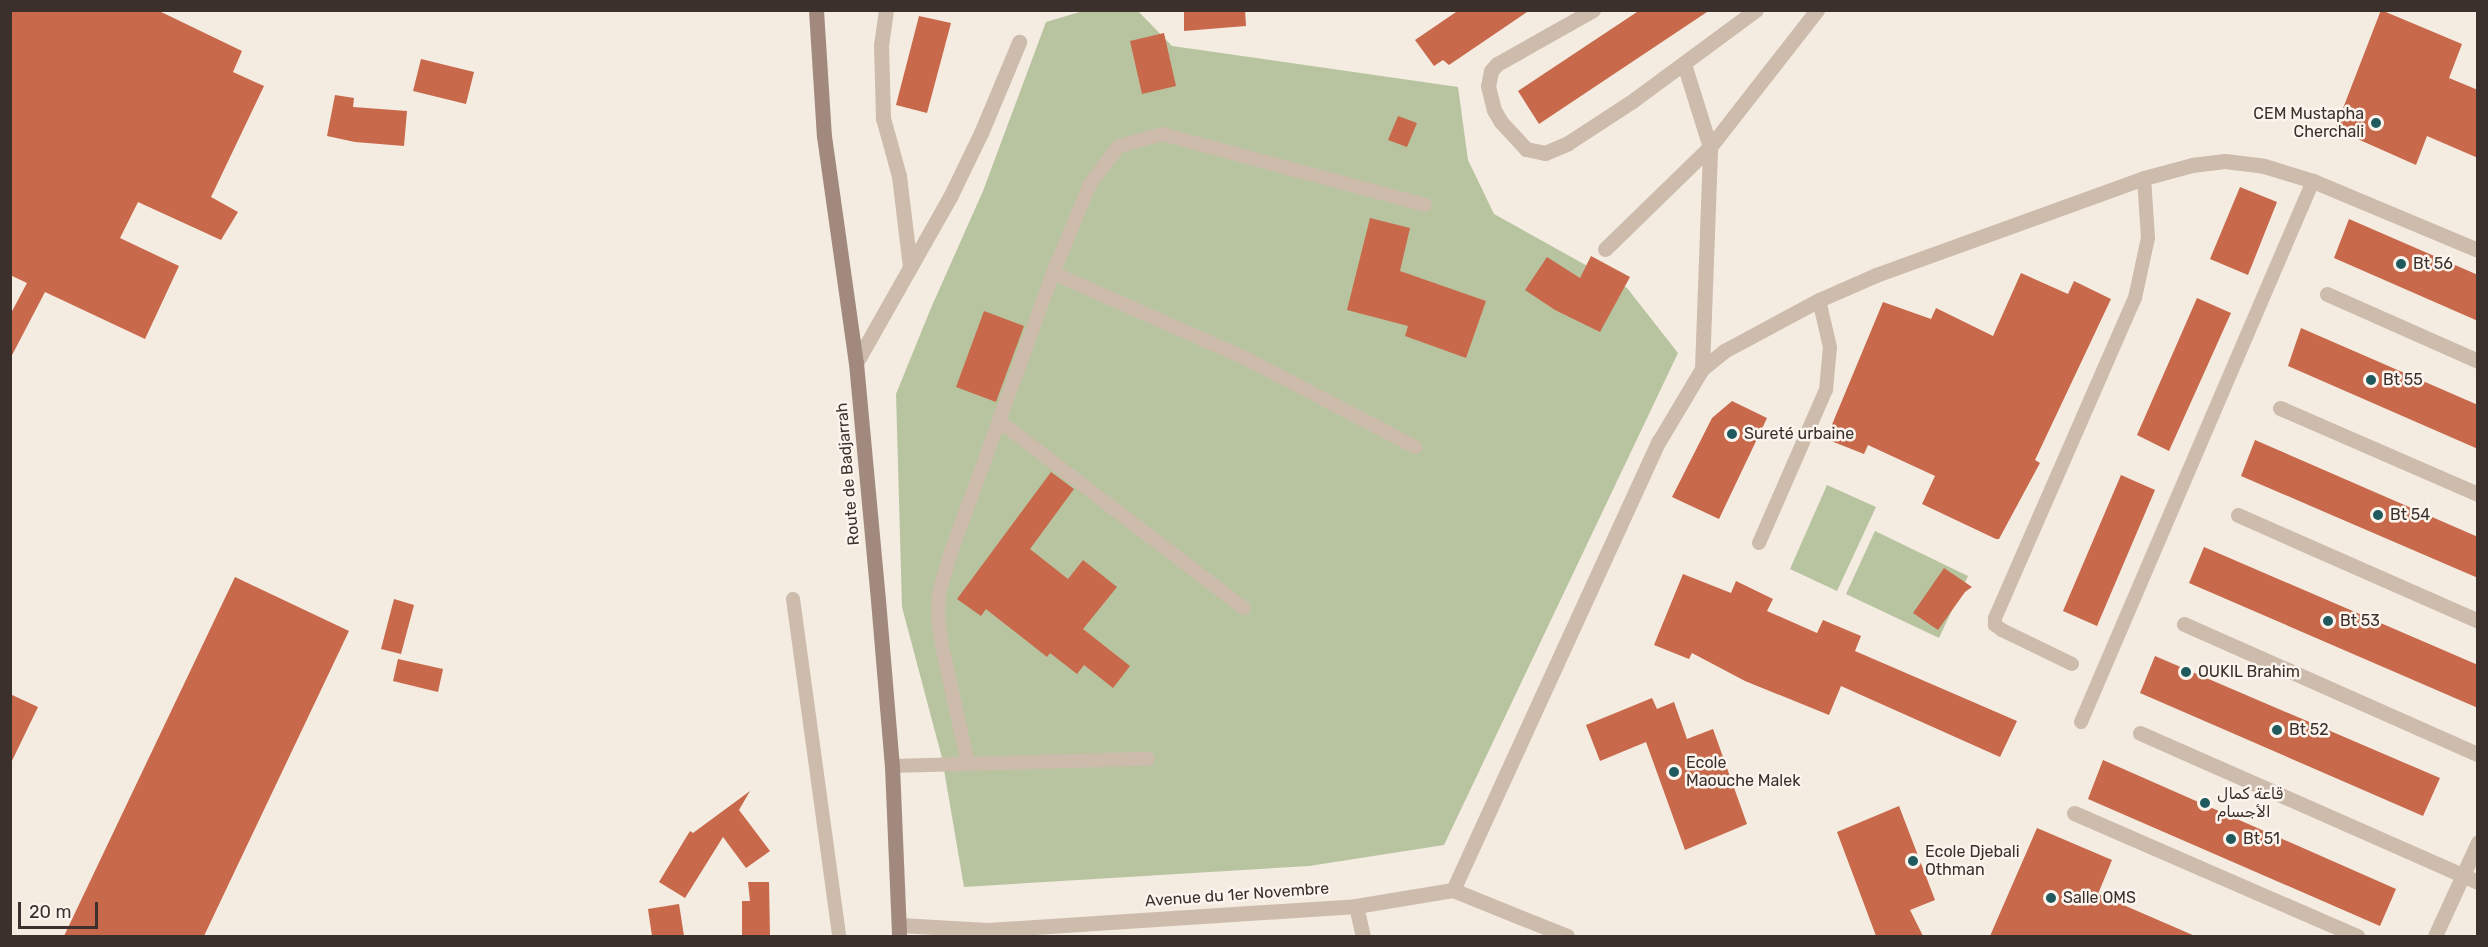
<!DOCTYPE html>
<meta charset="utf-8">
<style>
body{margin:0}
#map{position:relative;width:2488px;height:947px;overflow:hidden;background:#f4ebe1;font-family:Rubik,"Noto Sans Arabic",sans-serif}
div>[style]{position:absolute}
.green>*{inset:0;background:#b8c4a0}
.building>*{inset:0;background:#c8694b}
.service>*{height:14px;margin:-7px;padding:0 7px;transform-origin:7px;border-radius:7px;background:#cdbbac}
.minor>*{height:15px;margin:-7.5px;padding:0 7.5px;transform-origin:7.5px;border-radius:7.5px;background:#cdbbac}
.secondary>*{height:15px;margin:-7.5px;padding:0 7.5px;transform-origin:7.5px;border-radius:7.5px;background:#a18a7d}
.dots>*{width:16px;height:16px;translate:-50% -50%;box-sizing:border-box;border:3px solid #fbf5ee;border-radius:50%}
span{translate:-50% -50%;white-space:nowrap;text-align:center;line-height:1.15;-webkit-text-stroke:5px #fbf5ee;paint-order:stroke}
.poi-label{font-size:16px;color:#3b302b}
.right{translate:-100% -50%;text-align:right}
.left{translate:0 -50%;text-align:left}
.street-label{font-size:16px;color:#3b302b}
.frame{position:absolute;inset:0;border:12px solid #3b302b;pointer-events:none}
.scale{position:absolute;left:18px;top:902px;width:80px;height:27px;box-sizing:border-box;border:3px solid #3b302b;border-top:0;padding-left:8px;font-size:18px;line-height:21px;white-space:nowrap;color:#3b302b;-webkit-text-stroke:4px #fbf5ee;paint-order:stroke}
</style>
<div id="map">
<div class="green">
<div style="clip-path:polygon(1083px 11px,1138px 11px,1172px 46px,1458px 87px,1468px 160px,1494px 214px,1627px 288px,1678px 353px,1444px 845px,1309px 866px,964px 887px,942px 758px,902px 607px,896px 394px,931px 308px,983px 191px,1046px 22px)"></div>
<div style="clip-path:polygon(1827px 485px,1876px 507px,1837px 591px,1790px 569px)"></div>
<div style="clip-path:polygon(1875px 531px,1968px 576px,1939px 638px,1846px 594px)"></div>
</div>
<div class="building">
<div style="clip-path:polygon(10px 10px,157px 10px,242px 51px,233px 72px,264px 86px,211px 197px,238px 212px,221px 240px,138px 202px,120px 238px,179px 266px,145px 339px,45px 292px,10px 359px,10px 315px,27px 283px,10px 275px)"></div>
<div style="clip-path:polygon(1184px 10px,1245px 10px,1246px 26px,1184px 31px)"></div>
<div style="clip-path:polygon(1459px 10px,1530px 10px,1449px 65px,1443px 60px,1434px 66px,1415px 40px)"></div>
<div style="clip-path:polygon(1640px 10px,1710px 10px,1539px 124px,1518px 91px)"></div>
<div style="clip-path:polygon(2381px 10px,2462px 44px,2449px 78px,2478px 90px,2478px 158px,2427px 136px,2416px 165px,2335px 129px)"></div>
<div style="clip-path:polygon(919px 16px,951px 23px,927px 113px,896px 105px)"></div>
<div style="clip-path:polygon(1164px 33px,1176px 86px,1142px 94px,1130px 41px)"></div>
<div style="clip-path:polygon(421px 59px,474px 72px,466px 104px,413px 91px)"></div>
<div style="clip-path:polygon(335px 95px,354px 98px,353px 107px,407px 111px,404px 146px,355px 142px,327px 136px)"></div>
<div style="clip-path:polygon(1398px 116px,1417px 123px,1407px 147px,1388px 140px)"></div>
<div style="clip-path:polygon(2240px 187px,2277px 202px,2248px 275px,2210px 259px)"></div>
<div style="clip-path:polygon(1370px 218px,1410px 228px,1400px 271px,1486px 301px,1466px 358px,1405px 336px,1408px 326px,1347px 310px)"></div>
<div style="clip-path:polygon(2349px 219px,2478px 275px,2478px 321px,2334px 258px)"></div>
<div style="clip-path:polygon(1591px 256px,1630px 277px,1600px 332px,1555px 310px,1525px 290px,1547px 257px,1580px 278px)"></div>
<div style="clip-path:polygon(2021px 273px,2068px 294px,2074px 281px,2111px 299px,2035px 460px,2040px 463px,1999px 539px,1996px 539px,1922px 504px,1935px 476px,1868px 445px,1864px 454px,1826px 439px,1883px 302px,1931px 319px,1936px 308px,1993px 336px)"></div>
<div style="clip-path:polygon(2197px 298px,2231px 313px,2169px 451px,2137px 435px)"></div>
<div style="clip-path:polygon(984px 311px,1024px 326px,996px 402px,956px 387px)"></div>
<div style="clip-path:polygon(2301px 328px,2478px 405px,2478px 449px,2288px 366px)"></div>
<div style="clip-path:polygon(1732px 401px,1767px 418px,1719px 519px,1672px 497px,1712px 418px)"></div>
<div style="clip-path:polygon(2255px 440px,2478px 537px,2478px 578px,2241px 476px)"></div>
<div style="clip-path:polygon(1051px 472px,1074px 489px,1030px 549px,1068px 579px,1083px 560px,1117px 587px,1083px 629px,1130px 666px,1113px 688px,1084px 665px,1077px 674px,1050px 653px,1047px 657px,986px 609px,981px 616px,957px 599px)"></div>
<div style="clip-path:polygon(2121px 475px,2155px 490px,2097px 626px,2063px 611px)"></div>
<div style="clip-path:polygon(2204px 547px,2478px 665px,2478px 708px,2189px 583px)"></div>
<div style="clip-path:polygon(1944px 568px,1972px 587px,1965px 592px,1938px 630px,1913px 613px)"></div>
<div style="clip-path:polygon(1683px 574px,1731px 593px,1736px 581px,1773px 599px,1767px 611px,1817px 633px,1823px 620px,1861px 636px,1855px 651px,2017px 721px,2000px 757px,1841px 686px,1829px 715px,1745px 681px,1692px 653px,1689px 659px,1654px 645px)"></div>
<div style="clip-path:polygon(235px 577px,349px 631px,204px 936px,64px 936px)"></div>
<div style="clip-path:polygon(394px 599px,414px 605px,401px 654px,381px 649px)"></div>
<div style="clip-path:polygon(2155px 656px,2440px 778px,2423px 816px,2140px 693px)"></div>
<div style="clip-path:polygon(398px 659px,443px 669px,438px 692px,393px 681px)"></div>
<div style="clip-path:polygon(10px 694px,38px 707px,10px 765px)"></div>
<div style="clip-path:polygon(1652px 698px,1657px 709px,1674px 702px,1687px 739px,1713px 729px,1747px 824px,1685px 850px,1646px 742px,1600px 761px,1586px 725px)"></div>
<div style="clip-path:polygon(2103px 760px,2396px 889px,2380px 926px,2088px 799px)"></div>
<div style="clip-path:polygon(750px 791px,739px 810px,770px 851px,746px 868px,723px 837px,685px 898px,659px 882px,690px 831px,693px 833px)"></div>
<div style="clip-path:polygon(1899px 806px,1935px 900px,1910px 910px,1923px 936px,1876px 936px,1837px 832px)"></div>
<div style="clip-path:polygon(2037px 828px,2112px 860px,2098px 894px,2195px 936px,1990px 936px)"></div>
<div style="clip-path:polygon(748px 882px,769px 882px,770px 936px,742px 936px,742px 901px,750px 901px)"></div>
<div style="clip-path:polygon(679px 904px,684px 936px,652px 936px,648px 909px)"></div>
</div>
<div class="service">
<div style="left:1053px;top:273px;width:212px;rotate:23.9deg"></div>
<div style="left:1247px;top:359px;width:190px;rotate:27.6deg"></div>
<div style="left:999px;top:421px;width:308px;rotate:37.4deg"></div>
<div style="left:1759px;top:543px;width:167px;rotate:-66.4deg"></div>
<div style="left:1826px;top:390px;width:43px;rotate:-84.7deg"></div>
<div style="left:1830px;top:347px;width:48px;rotate:-103.2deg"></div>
<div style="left:793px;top:599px;width:340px;rotate:82.2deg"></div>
<div style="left:2072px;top:664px;width:78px;rotate:-154.1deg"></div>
<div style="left:2002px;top:630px;width:9px;rotate:-144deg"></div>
<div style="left:1995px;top:625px;width:7px;rotate:-90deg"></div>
<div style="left:1995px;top:618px;width:349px;rotate:-66.4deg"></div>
<div style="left:2135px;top:298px;width:61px;rotate:-77.8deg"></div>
<div style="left:2148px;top:238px;width:60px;rotate:-93.8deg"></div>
<div style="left:2081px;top:722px;width:589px;rotate:-66.79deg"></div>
<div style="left:968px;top:764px;width:121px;rotate:-102.4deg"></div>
<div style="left:942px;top:646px;width:29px;rotate:-98deg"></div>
<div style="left:938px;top:617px;width:24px;rotate:-88deg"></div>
<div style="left:939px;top:593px;width:43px;rotate:-73.7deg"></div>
<div style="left:951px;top:552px;width:297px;rotate:-69.9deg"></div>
<div style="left:1053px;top:273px;width:96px;rotate:-67.4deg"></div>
<div style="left:1090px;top:184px;width:48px;rotate:-52.7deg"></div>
<div style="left:1119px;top:146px;width:45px;rotate:-15.6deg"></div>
<div style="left:1162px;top:134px;width:272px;rotate:15.1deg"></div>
<div style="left:892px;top:766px;width:256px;rotate:-1.6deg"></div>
</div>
<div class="minor">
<div style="left:886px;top:10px;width:35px;rotate:98deg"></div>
<div style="left:881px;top:45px;width:73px;rotate:88.4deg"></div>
<div style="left:883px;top:118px;width:60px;rotate:74.6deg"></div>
<div style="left:899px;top:176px;width:92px;rotate:83.1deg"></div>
<div style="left:1593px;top:10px;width:110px;rotate:150.6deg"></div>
<div style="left:1497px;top:64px;width:9px;rotate:131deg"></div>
<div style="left:1491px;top:71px;width:15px;rotate:101deg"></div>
<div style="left:1488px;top:86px;width:25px;rotate:76deg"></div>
<div style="left:1494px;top:110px;width:14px;rotate:60deg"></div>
<div style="left:1501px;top:122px;width:37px;rotate:47deg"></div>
<div style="left:1526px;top:149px;width:19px;rotate:12deg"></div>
<div style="left:1545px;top:153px;width:25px;rotate:-23deg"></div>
<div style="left:1568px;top:143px;width:75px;rotate:-33.1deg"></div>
<div style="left:1631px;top:102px;width:155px;rotate:-36.4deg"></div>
<div style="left:1605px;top:249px;width:146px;rotate:-44.2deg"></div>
<div style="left:1710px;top:147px;width:87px;rotate:-107.4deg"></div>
<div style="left:2327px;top:294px;width:165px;rotate:23.9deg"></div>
<div style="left:856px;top:363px;width:191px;rotate:-60.5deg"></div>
<div style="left:950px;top:197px;width:71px;rotate:-64.2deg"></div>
<div style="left:981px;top:133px;width:99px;rotate:-67.3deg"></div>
<div style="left:1702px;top:369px;width:222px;rotate:-87.9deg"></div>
<div style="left:1710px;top:147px;width:174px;rotate:-52deg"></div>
<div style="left:2280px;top:408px;width:216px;rotate:23.5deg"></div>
<div style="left:2238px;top:515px;width:262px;rotate:23.8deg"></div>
<div style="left:2184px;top:624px;width:321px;rotate:23.9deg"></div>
<div style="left:2140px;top:733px;width:369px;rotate:23.8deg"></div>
<div style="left:2074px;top:813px;width:309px;rotate:23.5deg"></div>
<div style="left:1453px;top:890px;width:494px;rotate:-65.4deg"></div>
<div style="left:1659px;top:441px;width:84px;rotate:-59.2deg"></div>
<div style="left:1702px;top:369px;width:28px;rotate:-39deg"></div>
<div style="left:1724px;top:351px;width:108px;rotate:-28.2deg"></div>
<div style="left:1819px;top:300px;width:62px;rotate:-23.7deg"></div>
<div style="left:1876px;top:275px;width:285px;rotate:-19.9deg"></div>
<div style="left:2144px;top:178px;width:50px;rotate:-15.2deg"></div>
<div style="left:2192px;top:165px;width:33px;rotate:-7deg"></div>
<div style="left:2225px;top:161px;width:39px;rotate:7deg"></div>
<div style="left:2264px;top:166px;width:51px;rotate:17deg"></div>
<div style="left:2313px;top:181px;width:179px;rotate:22.7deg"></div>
<div style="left:1356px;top:906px;width:31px;rotate:77deg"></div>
<div style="left:900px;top:925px;width:87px;rotate:3.3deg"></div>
<div style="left:987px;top:930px;width:370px;rotate:-3.7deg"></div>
<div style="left:1356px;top:906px;width:98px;rotate:-9.4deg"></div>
<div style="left:1453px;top:890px;width:123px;rotate:22deg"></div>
<div style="left:2435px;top:936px;width:103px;rotate:-65.4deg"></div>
</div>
<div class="secondary">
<div style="left:816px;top:10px;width:126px;rotate:86.4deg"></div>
<div style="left:824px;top:136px;width:229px;rotate:82deg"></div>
<div style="left:856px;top:363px;width:238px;rotate:84.7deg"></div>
<div style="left:878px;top:600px;width:167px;rotate:85.2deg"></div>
<div style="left:892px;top:766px;width:170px;rotate:87.6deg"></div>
</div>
<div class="dots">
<div style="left:2376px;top:123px;background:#1f5a5e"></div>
<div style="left:2401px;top:264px;background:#1f5a5e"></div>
<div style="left:2371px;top:380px;background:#1f5a5e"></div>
<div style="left:1732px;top:434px;background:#1f5a5e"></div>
<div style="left:2378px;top:515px;background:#1f5a5e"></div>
<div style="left:2328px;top:621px;background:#1f5a5e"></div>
<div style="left:2186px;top:672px;background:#1f5a5e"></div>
<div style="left:2277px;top:730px;background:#1f5a5e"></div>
<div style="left:1674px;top:772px;background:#1f5a5e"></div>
<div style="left:2205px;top:803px;background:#1f5a5e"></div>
<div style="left:2231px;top:839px;background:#1f5a5e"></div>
<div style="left:1913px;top:861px;background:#1f5a5e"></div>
<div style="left:2051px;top:898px;background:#1f5a5e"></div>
</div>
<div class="poi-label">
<span class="right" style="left:2364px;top:123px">CEM Mustapha<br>Cherchali</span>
<span class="left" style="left:2413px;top:264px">Bt 56</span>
<span class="left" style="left:2383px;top:380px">Bt 55</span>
<span class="left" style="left:1744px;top:434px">Sureté urbaine</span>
<span class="left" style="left:2390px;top:515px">Bt 54</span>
<span class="left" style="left:2340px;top:621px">Bt 53</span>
<span class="left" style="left:2198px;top:672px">OUKIL Brahim</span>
<span class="left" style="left:2289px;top:730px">Bt 52</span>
<span class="left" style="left:1686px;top:772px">Ecole<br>Maouche Malek</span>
<span class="left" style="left:2217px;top:803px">قاعة كمال<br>الأجسام</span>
<span class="left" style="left:2243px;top:839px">Bt 51</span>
<span class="left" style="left:1925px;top:861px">Ecole Djebali<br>Othman</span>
<span class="left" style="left:2063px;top:898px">Salle OMS</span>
</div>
<div class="street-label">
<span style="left:848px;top:474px;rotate:-95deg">Route de Badjarrah</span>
<span style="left:1237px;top:895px;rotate:-4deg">Avenue du 1er Novembre</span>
</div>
<div class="frame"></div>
<div class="scale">20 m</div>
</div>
